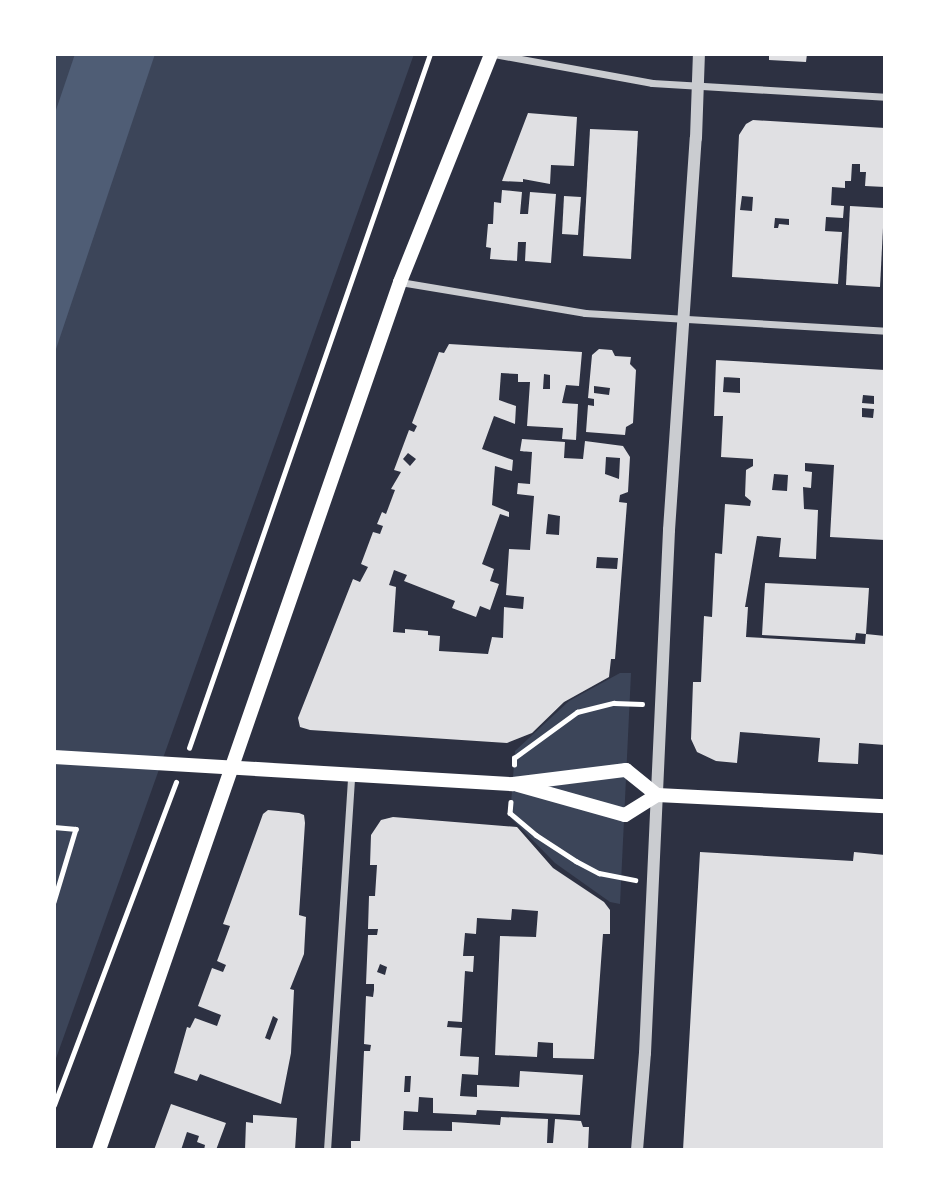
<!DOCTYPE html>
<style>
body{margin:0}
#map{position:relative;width:939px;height:1204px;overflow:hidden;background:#2d3142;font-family:"DejaVu Sans",sans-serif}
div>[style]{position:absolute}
.green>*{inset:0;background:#3c4559}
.water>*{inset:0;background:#4f5d75}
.building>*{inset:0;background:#e0e0e3}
.path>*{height:4.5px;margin:-2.25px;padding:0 2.25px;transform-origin:2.25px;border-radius:2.25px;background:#fff}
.minor>*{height:7px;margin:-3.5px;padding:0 3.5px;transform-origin:3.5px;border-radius:3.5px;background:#caccd0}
.tertiary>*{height:12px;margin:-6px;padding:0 6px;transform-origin:6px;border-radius:6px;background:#caccd0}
.secondary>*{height:14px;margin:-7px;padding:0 7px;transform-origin:7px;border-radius:7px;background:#fff}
span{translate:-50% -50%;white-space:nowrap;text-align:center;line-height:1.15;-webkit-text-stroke:7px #fff;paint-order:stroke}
.frame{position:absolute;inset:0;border:56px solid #fff;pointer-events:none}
</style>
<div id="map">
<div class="green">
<div style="clip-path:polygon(54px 54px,414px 54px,54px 1064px)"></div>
<div style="clip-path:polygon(620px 673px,631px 673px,620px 904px,610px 902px,555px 863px,510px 817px,515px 751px,569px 701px)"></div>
</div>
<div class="water">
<div style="clip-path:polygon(75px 54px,155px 54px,54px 355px,54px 116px)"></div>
</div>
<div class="building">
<div style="clip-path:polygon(769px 54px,807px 54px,806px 62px,769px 60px)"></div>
<div style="clip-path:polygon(528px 113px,577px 117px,574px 166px,551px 165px,550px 184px,523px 179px,523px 182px,502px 181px)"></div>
<div style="clip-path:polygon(evenodd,753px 120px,885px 128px,885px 187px,865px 186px,866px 172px,860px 172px,860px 164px,852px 164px,851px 181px,845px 181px,845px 188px,832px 187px,831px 205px,844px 206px,843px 218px,826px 217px,825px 231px,842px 232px,838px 284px,732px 277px,739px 135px,746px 124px,753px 120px,742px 196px,753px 197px,752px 211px,740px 210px,742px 196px,753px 120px,775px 218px,789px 219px,789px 225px,779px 224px,778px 228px,774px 228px,775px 218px)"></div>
<div style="clip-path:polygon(590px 129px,638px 131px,631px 259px,583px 256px)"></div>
<div style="clip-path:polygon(502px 190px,522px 192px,520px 214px,528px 214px,530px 192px,556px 194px,551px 263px,525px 261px,526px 242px,518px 242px,517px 261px,490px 259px,491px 248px,486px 247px,488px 224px,493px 224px,494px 202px,501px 203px)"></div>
<div style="clip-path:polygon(564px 196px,581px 197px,578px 235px,562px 234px)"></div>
<div style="clip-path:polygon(850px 206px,884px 208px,880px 287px,846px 285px)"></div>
<div style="clip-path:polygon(evenodd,449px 344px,582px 352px,579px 386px,566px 385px,562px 403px,578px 404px,576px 440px,562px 439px,563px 428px,527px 426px,530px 382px,518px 382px,518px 374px,501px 373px,499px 400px,516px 406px,515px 424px,494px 416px,482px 449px,513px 460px,512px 471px,495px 466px,492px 505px,509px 512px,509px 517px,500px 514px,482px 564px,494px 569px,490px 581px,499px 584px,490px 610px,480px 606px,476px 617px,452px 608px,455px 601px,404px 581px,407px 575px,394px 570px,389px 585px,396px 587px,393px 632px,405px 633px,405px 629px,428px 631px,428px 635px,440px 636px,439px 651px,488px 654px,492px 637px,503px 638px,504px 607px,523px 609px,524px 597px,506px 595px,509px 549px,530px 550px,534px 496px,517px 494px,518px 483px,530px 484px,532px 452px,520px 451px,522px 439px,565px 442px,564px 458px,583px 459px,585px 441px,623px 446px,630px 457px,628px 492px,620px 495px,619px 502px,627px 503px,615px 659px,611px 659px,609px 677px,564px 702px,532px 733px,507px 743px,310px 730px,300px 727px,298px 718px,353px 579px,360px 582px,368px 567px,361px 564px,373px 532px,380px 534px,383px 526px,377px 524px,382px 512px,386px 514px,395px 490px,391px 489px,401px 472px,394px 470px,409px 430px,414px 432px,417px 426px,412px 423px,439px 352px,444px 353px,449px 344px,544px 374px,550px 375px,550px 389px,543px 389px,544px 374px,449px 344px,408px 453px,416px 459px,410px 466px,403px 459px,408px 453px,449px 344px,606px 457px,620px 458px,619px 479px,605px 474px,606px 457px,449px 344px,548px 514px,560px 516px,559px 535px,546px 534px,548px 514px,449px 344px,597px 557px,618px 558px,617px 569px,596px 568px,597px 557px)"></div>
<div style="clip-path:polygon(evenodd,599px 349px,612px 350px,615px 356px,631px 357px,630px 364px,636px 370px,633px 423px,626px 427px,625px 435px,586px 432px,588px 405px,594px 406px,594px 399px,588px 398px,592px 355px,599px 349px,594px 386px,610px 388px,609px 395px,594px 393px,594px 386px)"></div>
<div style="clip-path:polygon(evenodd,716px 360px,885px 370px,885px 540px,830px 537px,834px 465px,805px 463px,805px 471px,812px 472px,811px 488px,803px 487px,804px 509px,818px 510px,816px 559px,779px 557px,781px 538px,757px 536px,745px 607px,748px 607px,746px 637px,865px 644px,866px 634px,885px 636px,885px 745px,859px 743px,858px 764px,818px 762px,820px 738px,740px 732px,737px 763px,716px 761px,697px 752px,691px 739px,693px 682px,701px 682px,704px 616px,712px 617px,715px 553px,722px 554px,725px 504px,750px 506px,751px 501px,745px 496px,746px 470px,753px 466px,753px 459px,721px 457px,723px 416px,714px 416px,716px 360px,724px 377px,740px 378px,740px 393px,723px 392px,724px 377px,716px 360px,863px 395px,874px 396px,874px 404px,862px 403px,863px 395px,716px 360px,862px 408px,874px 409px,873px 418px,862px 417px,862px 408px,716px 360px,774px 474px,788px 475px,787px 491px,772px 490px,774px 474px)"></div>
<div style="clip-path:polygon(765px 583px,869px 588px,866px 634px,856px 633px,855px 640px,762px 635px)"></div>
<div style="clip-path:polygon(evenodd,268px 810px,299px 813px,304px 815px,305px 823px,299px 915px,306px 917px,304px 954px,290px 989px,294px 990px,291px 1053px,281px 1104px,200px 1074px,197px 1081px,174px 1073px,187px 1027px,190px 1028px,195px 1018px,217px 1026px,221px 1015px,198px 1006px,212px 968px,223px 972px,226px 965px,217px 961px,230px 926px,223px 924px,263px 814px,268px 810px,273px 1016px,278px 1019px,270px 1040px,265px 1038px,273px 1016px)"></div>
<div style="clip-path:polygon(evenodd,393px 817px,517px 827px,553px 868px,604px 902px,610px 910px,610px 934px,603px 934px,594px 1059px,553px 1058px,553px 1043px,538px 1042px,537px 1057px,495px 1055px,500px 936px,536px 937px,538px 911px,512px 909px,511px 920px,477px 918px,476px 934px,465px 933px,463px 956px,474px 956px,473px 972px,465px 971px,462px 1022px,448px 1021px,447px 1027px,462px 1028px,460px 1056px,479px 1057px,478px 1075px,462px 1074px,460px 1096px,477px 1097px,477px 1085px,519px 1087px,520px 1071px,583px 1075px,580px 1115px,477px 1110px,476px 1115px,433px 1113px,433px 1098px,419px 1097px,418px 1112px,404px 1111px,403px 1130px,452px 1131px,452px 1122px,500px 1125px,501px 1117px,548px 1119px,547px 1143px,553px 1143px,555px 1119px,581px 1121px,583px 1127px,589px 1127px,588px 1150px,351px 1150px,351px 1141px,360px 1141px,364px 1051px,370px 1051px,371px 1045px,364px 1044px,366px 996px,373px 997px,374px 990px,374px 984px,366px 984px,368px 935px,377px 935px,378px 929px,368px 929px,369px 896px,375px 896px,377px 865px,370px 865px,371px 835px,381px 820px,393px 817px,380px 964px,387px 967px,385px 975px,377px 972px,380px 964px,393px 817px,405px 1076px,411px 1076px,410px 1092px,404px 1092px,405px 1076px)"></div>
<div style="clip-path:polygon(700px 852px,853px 861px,854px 852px,885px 855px,885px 1150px,683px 1150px)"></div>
<div style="clip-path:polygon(171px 1104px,226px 1123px,216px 1150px,204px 1150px,205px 1145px,197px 1142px,199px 1136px,187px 1132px,181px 1150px,154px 1150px)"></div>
<div style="clip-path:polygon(253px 1115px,297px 1118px,295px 1150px,245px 1150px,246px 1122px,253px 1123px)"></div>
</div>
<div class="path">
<div style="left:189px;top:748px;width:735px;rotate:-70.85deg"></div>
<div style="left:514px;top:765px;width:7px;rotate:-90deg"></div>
<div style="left:514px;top:758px;width:78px;rotate:-36.1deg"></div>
<div style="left:577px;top:712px;width:38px;rotate:-14deg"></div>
<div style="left:614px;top:703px;width:28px;rotate:2deg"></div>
<div style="left:511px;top:802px;width:11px;rotate:95deg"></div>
<div style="left:510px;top:813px;width:34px;rotate:40deg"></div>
<div style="left:536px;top:835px;width:48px;rotate:33deg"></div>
<div style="left:576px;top:861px;width:26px;rotate:28deg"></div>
<div style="left:599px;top:873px;width:37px;rotate:11deg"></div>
<div style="left:54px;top:827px;width:22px;rotate:5deg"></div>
<div style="left:76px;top:829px;width:76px;rotate:106.8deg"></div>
<div style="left:54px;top:1105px;width:345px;rotate:-69.3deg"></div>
</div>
<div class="minor">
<div style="left:494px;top:54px;width:161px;rotate:10.4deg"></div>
<div style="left:652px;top:83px;width:233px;rotate:3.4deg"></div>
<div style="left:400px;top:282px;width:188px;rotate:9.5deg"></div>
<div style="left:585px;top:313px;width:301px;rotate:3.4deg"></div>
<div style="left:327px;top:1150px;width:377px;rotate:-86.3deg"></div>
</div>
<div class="tertiary">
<div style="left:637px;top:1150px;width:97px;rotate:-85.3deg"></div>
<div style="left:645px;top:1053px;width:524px;rotate:-87.37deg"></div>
<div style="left:669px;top:530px;width:393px;rotate:-86.1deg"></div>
<div style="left:696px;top:138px;width:84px;rotate:-88deg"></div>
</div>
<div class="secondary">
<div style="left:54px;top:757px;width:460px;rotate:3.4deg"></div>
<div style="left:513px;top:784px;width:114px;rotate:-7.1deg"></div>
<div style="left:626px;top:770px;width:40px;rotate:39deg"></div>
<div style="left:518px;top:785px;width:111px;rotate:15.7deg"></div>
<div style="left:625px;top:815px;width:38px;rotate:-32deg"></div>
<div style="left:657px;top:795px;width:228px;rotate:2.8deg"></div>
<div style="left:99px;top:1150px;width:919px;rotate:-70.87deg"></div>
<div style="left:400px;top:282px;width:245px;rotate:-68.2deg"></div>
</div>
<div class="frame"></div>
</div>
